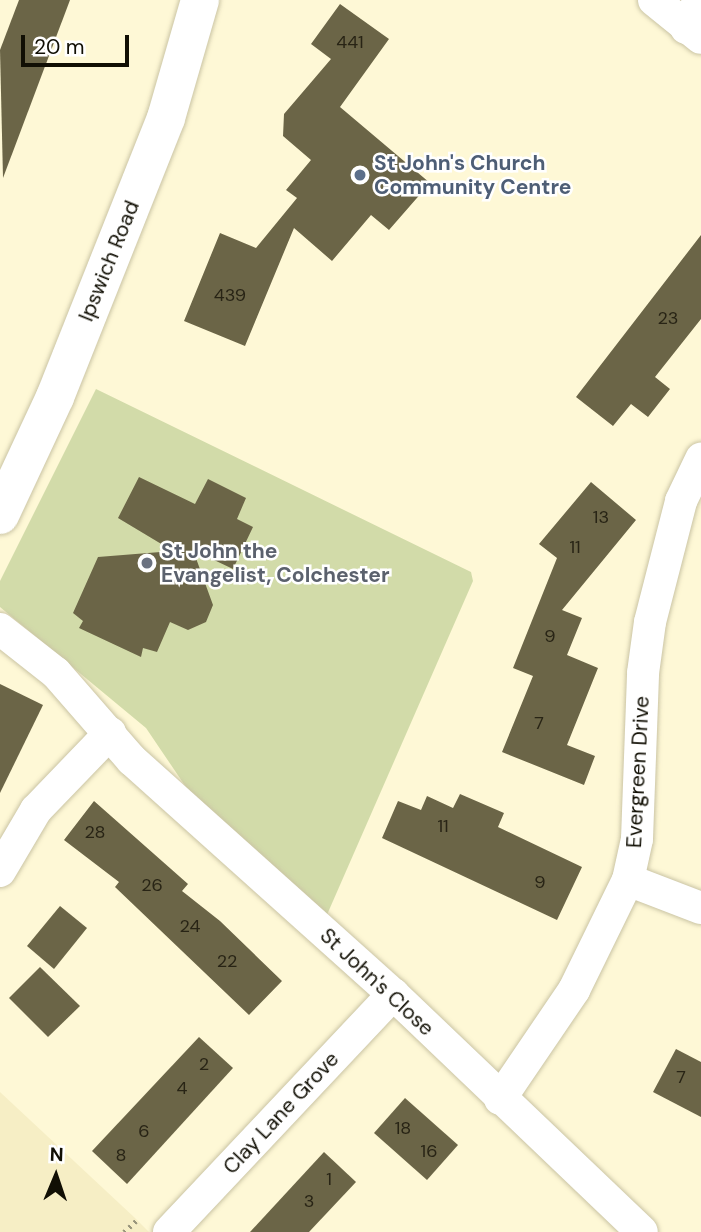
<!DOCTYPE html>
<style>
body{margin:0}
#map{position:relative;width:701px;height:1232px;overflow:hidden;background:#fef8d6;font-family:"DM Sans",sans-serif}
div>[style]{position:absolute}
.built>*{inset:0;background:#f6eec5}
.green>*{inset:0;background:#d2dba9}
.building>*{inset:0;background:#6b6547}
.path>*{height:4.5px;margin-top:-2.25px;transform-origin:0;background:repeating-linear-gradient(90deg,#9a967d 0 2px,transparent 0 7px)}
.roads{filter:drop-shadow(0 0 2px #cac4a4) drop-shadow(0 0 2px #cac4a4)}
.minor>*{height:32px;margin:-16px;padding:0 16px;transform-origin:16px;border-radius:16px;background:#fff}
.primary>*{height:38px;margin:-19px;padding:0 19px;transform-origin:19px;border-radius:19px;background:#fff}
.dots>*{width:19px;height:19px;translate:-50% -50%;box-sizing:border-box;border:4px solid #fff;border-radius:50%}
span{translate:-50% -50%;white-space:nowrap;text-align:center;line-height:1.15;-webkit-text-stroke:5px #fff;paint-order:stroke}
.number-label{font-size:18px;color:#282415}
.number-label span{-webkit-text-stroke-width:0}
.service-label{font-size:21px;color:#4e5e75;font-weight:700}
.left{translate:0 -50%;text-align:left}
.street-label{font-size:21px;color:#110f04}
.worship-label{font-size:21px;color:#5b616d;font-weight:700}
.north{position:absolute;left:21px;top:1141px;width:70px;height:70px;-webkit-text-stroke:5px #fff;paint-order:stroke;rotate:2deg;font-size:19px;font-weight:700;line-height:28px;text-align:center;color:#110f04}
.north::after{content:'';display:block;margin:auto;width:24px;height:32px;background:#110f04;clip-path:polygon(50% 0,100% 100%,50% 72%,0 100%)}
.scale{position:absolute;left:21px;top:35px;width:108px;height:32px;box-sizing:border-box;border:4px solid #110f04;border-top:0;padding-left:9px;font-size:21px;line-height:24px;white-space:nowrap;color:#110f04;-webkit-text-stroke:5px #fff;paint-order:stroke}
</style>
<div id="map">
<div class="built">
<div style="clip-path:polygon(0 1092px,135px 1218px,149px 1232px,0 1232px)"></div>
</div>
<div class="green">
<div style="clip-path:polygon(96px 389px,471px 572px,473px 581px,326px 917px,192px 796px,146px 728px,0 607px,0 581px)"></div>
</div>
<div class="building">
<div style="clip-path:polygon(19px 0,70px 0,3px 178px,0 50px)"></div>
<div style="clip-path:polygon(340px 4px,389px 39px,340px 107px,430px 183px,389px 230px,371px 215px,332px 261px,294px 228px,245px 346px,184px 321px,220px 233px,256px 248px,297px 198px,286px 190px,311px 160px,283px 136px,284px 114px,331px 59px,311px 44px)"></div>
<div style="clip-path:polygon(701px 235px,701px 319px,655px 377px,670px 389px,648px 417px,631px 404px,613px 426px,576px 397px)"></div>
<div style="clip-path:polygon(139px 477px,195px 504px,208px 479px,246px 498px,237px 519px,253px 527px,233px 569px,193px 550px,213px 605px,206px 622px,188px 630px,170px 622px,157px 652px,143px 648px,141px 657px,79px 628px,83px 621px,73px 613px,98px 557px,173px 551px,118px 518px)"></div>
<div style="clip-path:polygon(591px 482px,636px 520px,562px 610px,582px 618px,567px 655px,598px 668px,567px 745px,595px 756px,584px 785px,502px 752px,533px 676px,513px 668px,557px 558px,539px 544px)"></div>
<div style="clip-path:polygon(0 684px,43px 705px,0 793px)"></div>
<div style="clip-path:polygon(460px 794px,504px 813px,498px 827px,582px 867px,557px 920px,382px 838px,398px 801px,421px 810px,427px 796px,453px 808px)"></div>
<div style="clip-path:polygon(94px 801px,188px 884px,182px 891px,220px 921px,282px 981px,249px 1015px,115px 887px,119px 882px,64px 840px)"></div>
<div style="clip-path:polygon(60px 906px,87px 928px,54px 969px,27px 946px)"></div>
<div style="clip-path:polygon(40px 967px,80px 1006px,48px 1037px,9px 998px)"></div>
<div style="clip-path:polygon(199px 1037px,233px 1068px,127px 1184px,92px 1151px)"></div>
<div style="clip-path:polygon(676px 1049px,701px 1062px,701px 1117px,653px 1092px)"></div>
<div style="clip-path:polygon(405px 1098px,458px 1145px,427px 1180px,374px 1133px)"></div>
<div style="clip-path:polygon(324px 1152px,356px 1182px,309px 1232px,250px 1232px)"></div>
</div>
<div class="path">
<div style="left:124px;top:1232px;width:19px;rotate:-43deg"></div>
</div>
<div class="roads">
<div class="minor">
<div style="left:654px;top:0;width:60px;rotate:39deg"></div>
<div style="left:686px;top:28px;width:31px;rotate:-65deg"></div>
<div style="left:0;top:629px;width:71px;rotate:38.2deg"></div>
<div style="left:56px;top:673px;width:116px;rotate:48.9deg"></div>
<div style="left:132px;top:760px;width:351px;rotate:41.9deg"></div>
<div style="left:393px;top:994px;width:344px;rotate:43.7deg"></div>
<div style="left:0;top:871px;width:71px;rotate:-59.5deg"></div>
<div style="left:36px;top:810px;width:107px;rotate:-46.1deg"></div>
<div style="left:628px;top:880px;width:78px;rotate:21deg"></div>
<div style="left:500px;top:1099px;width:132px;rotate:-55.8deg"></div>
<div style="left:574px;top:990px;width:123px;rotate:-63.9deg"></div>
<div style="left:628px;top:880px;width:42px;rotate:-77.6deg"></div>
<div style="left:637px;top:839px;width:166px;rotate:-87.9deg"></div>
<div style="left:643px;top:673px;width:51px;rotate:-82.2deg"></div>
<div style="left:650px;top:622px;width:125px;rotate:-75.6deg"></div>
<div style="left:681px;top:501px;width:47px;rotate:-64.5deg"></div>
<div style="left:169px;top:1232px;width:327px;rotate:-46.7deg"></div>
</div>
<div class="primary">
<div style="left:0;top:515px;width:130px;rotate:-65deg"></div>
<div style="left:55px;top:397px;width:300px;rotate:-68.3deg"></div>
<div style="left:166px;top:118px;width:123px;rotate:-73.9deg"></div>
</div>
</div>
<div class="dots">
<div style="left:360px;top:175px;background:#5c6f8a"></div>
<div style="left:147px;top:563px;background:#6b7280"></div>
</div>
<div class="number-label">
<span style="left:350px;top:42px">441</span>
<span style="left:230px;top:295px">439</span>
<span style="left:668px;top:318px">23</span>
<span style="left:601px;top:517px">13</span>
<span style="left:575px;top:547px">11</span>
<span style="left:550px;top:636px">9</span>
<span style="left:539px;top:723px">7</span>
<span style="left:443px;top:826px">11</span>
<span style="left:95px;top:832px">28</span>
<span style="left:540px;top:882px">9</span>
<span style="left:152px;top:885px">26</span>
<span style="left:190px;top:926px">24</span>
<span style="left:227px;top:961px">22</span>
<span style="left:204px;top:1064px">2</span>
<span style="left:681px;top:1077px">7</span>
<span style="left:182px;top:1088px">4</span>
<span style="left:403px;top:1128px">18</span>
<span style="left:144px;top:1131px">6</span>
<span style="left:429px;top:1151px">16</span>
<span style="left:121px;top:1155px">8</span>
<span style="left:329px;top:1179px">1</span>
<span style="left:309px;top:1201px">3</span>
</div>
<div class="service-label">
<span class="left" style="left:374px;top:175px">St John's Church<br>Community Centre</span>
</div>
<div class="street-label">
<span style="left:109px;top:261px;rotate:-68deg">Ipswich Road</span>
<span style="left:638px;top:772px;rotate:-87deg">Evergreen Drive</span>
<span style="left:377px;top:982px;rotate:43deg">St John's Close</span>
<span style="left:281px;top:1113px;rotate:-47deg">Clay Lane Grove</span>
</div>
<div class="worship-label">
<span class="left" style="left:161px;top:563px">St John the<br>Evangelist, Colchester</span>
</div>
<div class="north">N</div>
<div class="scale">20 m</div>
</div>
